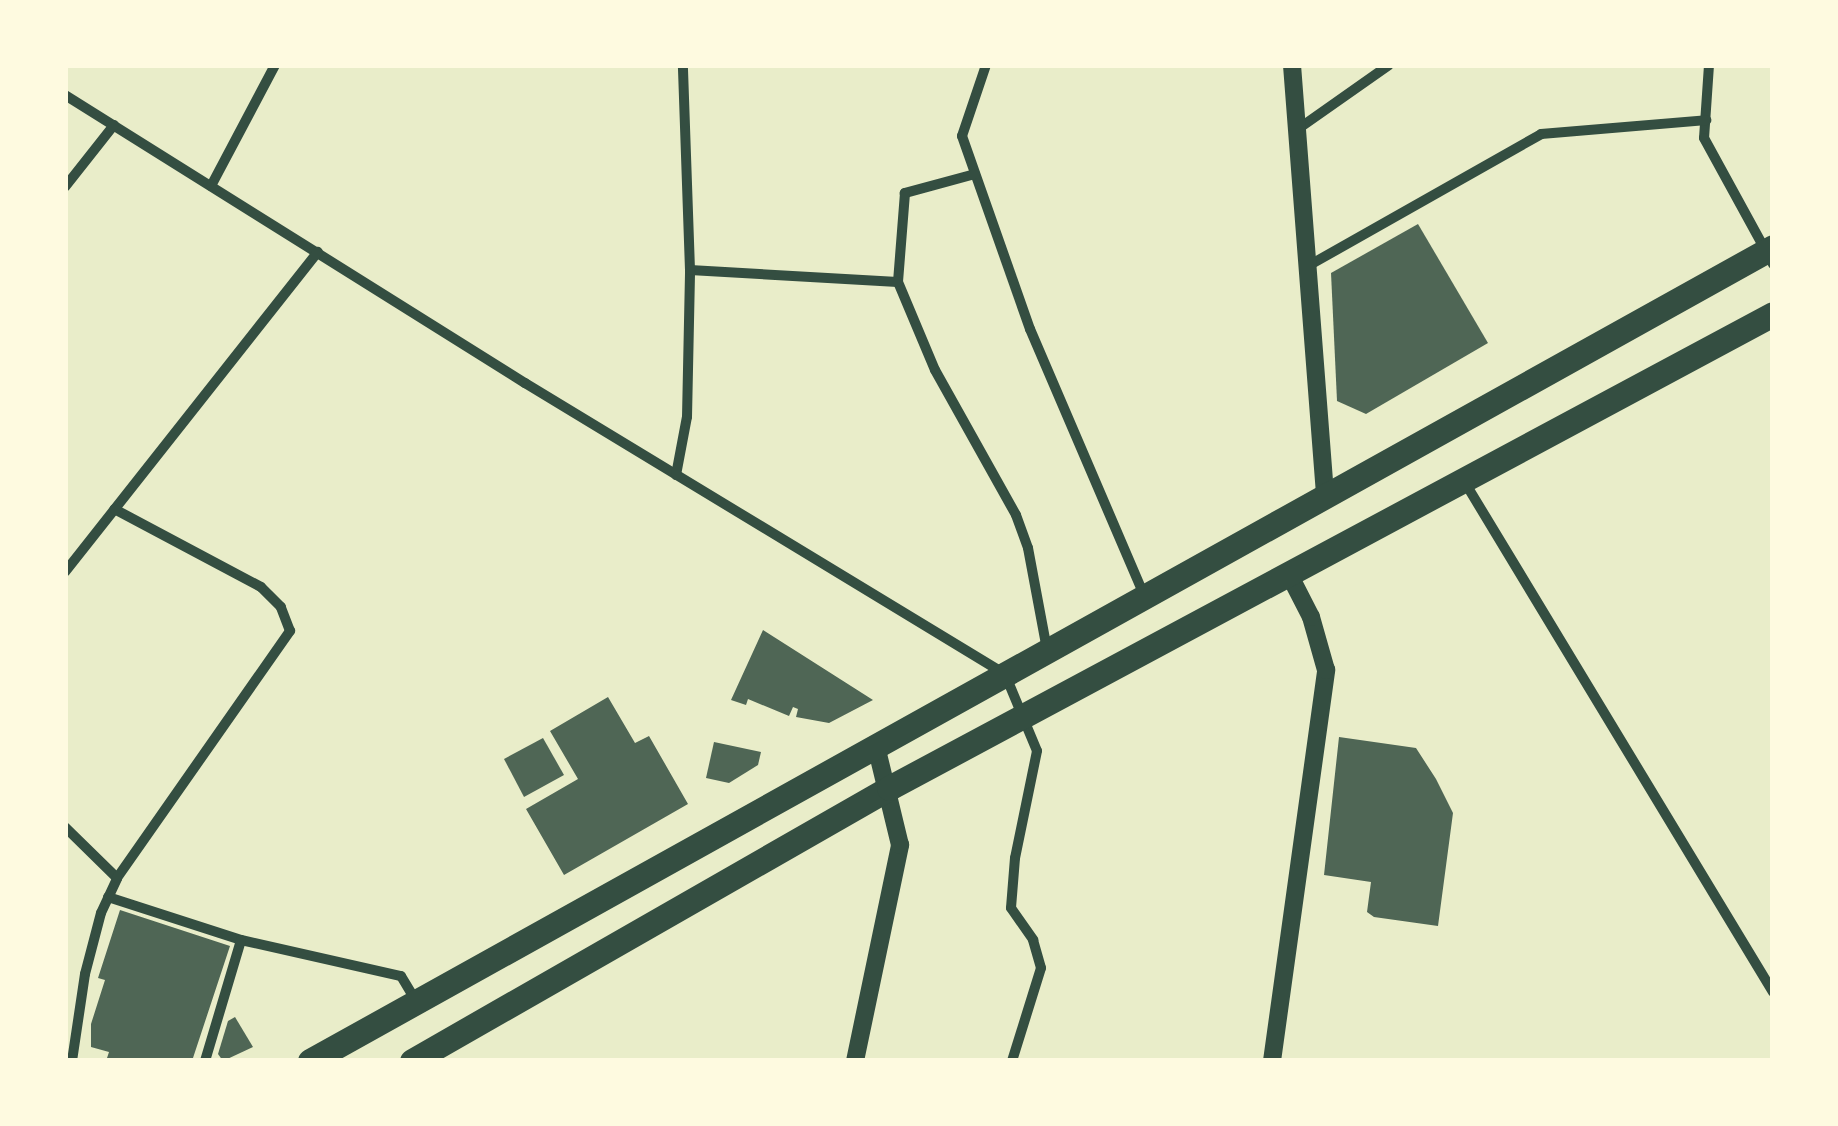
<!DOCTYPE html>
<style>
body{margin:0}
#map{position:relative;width:1838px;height:1126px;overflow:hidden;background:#e9edc9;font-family:"PT Sans Narrow",sans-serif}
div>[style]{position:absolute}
.building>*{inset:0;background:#4f6655}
.minor>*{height:10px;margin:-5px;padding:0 5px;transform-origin:5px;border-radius:5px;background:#344e41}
.tertiary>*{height:18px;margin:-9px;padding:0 9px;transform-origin:9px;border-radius:9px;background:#344e41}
.primary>*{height:25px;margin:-12.5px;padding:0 12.5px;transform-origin:12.5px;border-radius:12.5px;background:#344e41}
span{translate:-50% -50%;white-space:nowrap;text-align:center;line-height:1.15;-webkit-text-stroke:10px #fefae0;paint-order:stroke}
.frame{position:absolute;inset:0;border:68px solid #fefae0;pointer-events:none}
</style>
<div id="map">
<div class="building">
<div style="clip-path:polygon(1418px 224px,1488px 343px,1366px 414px,1337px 401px,1331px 273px)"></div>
<div style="clip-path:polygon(763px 630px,873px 700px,829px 723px,796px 717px,798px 709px,793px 707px,789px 716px,748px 699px,746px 705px,731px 700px)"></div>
<div style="clip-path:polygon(608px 697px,635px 743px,649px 736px,688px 804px,564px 875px,526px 809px,578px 779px,550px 731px)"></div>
<div style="clip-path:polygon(1339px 737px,1416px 748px,1436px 779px,1453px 813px,1438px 926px,1374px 917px,1367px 912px,1371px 882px,1324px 875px)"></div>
<div style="clip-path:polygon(543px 738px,564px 775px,524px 797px,504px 759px)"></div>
<div style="clip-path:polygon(714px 742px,761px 752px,758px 765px,729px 783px,706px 778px)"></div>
<div style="clip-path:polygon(120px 910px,230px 946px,192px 1061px,106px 1061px,109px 1052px,91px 1047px,91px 1024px,105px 980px,98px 978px)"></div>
<div style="clip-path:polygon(235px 1017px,253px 1047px,223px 1061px,218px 1054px,228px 1021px)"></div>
</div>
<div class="minor">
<div style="left:986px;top:65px;width:75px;rotate:108.7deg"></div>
<div style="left:962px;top:136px;width:205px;rotate:70.6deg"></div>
<div style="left:1030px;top:329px;width:289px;rotate:66.8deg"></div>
<div style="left:1709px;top:65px;width:73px;rotate:93.9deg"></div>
<div style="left:1704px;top:138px;width:144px;rotate:61.3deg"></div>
<div style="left:65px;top:95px;width:543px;rotate:32.05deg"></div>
<div style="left:525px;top:383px;width:561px;rotate:31.23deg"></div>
<div style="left:1005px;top:674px;width:83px;rotate:67.4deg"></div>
<div style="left:1037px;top:751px;width:109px;rotate:101.6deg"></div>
<div style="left:1015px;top:858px;width:50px;rotate:94.6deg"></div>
<div style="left:1011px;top:908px;width:39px;rotate:55deg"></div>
<div style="left:1033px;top:940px;width:29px;rotate:74deg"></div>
<div style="left:1041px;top:968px;width:97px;rotate:107.3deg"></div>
<div style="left:1298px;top:129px;width:111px;rotate:-35.1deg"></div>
<div style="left:975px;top:174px;width:73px;rotate:164.8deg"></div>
<div style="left:905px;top:193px;width:89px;rotate:94.5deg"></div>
<div style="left:898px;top:282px;width:95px;rotate:67.2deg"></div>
<div style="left:935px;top:370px;width:166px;rotate:60.8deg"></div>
<div style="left:1016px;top:515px;width:35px;rotate:70deg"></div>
<div style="left:1028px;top:548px;width:104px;rotate:79.4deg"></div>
<div style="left:211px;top:186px;width:137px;rotate:-62.1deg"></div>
<div style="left:65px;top:187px;width:79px;rotate:-51.7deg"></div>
<div style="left:1308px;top:266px;width:268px;rotate:-29.5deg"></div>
<div style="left:1541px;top:134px;width:166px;rotate:-4.8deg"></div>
<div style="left:690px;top:270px;width:208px;rotate:3.3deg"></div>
<div style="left:676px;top:475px;width:59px;rotate:-79.3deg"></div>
<div style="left:687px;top:417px;width:147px;rotate:-88.8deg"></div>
<div style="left:690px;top:270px;width:205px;rotate:-92deg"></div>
<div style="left:1464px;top:481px;width:597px;rotate:58.84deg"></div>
<div style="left:65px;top:572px;width:408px;rotate:-51.7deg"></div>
<div style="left:65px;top:827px;width:73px;rotate:44.4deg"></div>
<div style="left:108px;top:897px;width:140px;rotate:17.9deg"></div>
<div style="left:241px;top:940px;width:164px;rotate:12.7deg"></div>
<div style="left:401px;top:976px;width:29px;rotate:59deg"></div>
<div style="left:72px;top:1061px;width:88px;rotate:-81.5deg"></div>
<div style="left:85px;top:974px;width:63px;rotate:-75.3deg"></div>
<div style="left:101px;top:913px;width:38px;rotate:-65deg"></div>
<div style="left:117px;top:878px;width:302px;rotate:-55deg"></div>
<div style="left:290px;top:631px;width:26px;rotate:-111deg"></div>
<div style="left:281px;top:607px;width:28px;rotate:-135deg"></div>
<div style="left:261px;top:587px;width:166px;rotate:-152deg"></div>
<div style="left:205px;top:1061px;width:126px;rotate:-73.4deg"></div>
</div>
<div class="tertiary">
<div style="left:1292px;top:65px;width:433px;rotate:85.6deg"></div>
<div style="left:855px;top:1061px;width:221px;rotate:-78.2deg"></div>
<div style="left:900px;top:845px;width:102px;rotate:-103.6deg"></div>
<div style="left:1272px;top:1061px;width:395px;rotate:-82.1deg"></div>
<div style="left:1326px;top:670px;width:55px;rotate:-105.8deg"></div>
<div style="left:1311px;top:617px;width:46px;rotate:-117.1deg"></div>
</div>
<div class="primary">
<div style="left:310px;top:1061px;width:1674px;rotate:-29.09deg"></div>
<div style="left:412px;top:1061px;width:550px;rotate:-29.78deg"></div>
<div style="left:889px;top:788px;width:1003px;rotate:-28.2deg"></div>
</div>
<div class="frame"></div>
</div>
